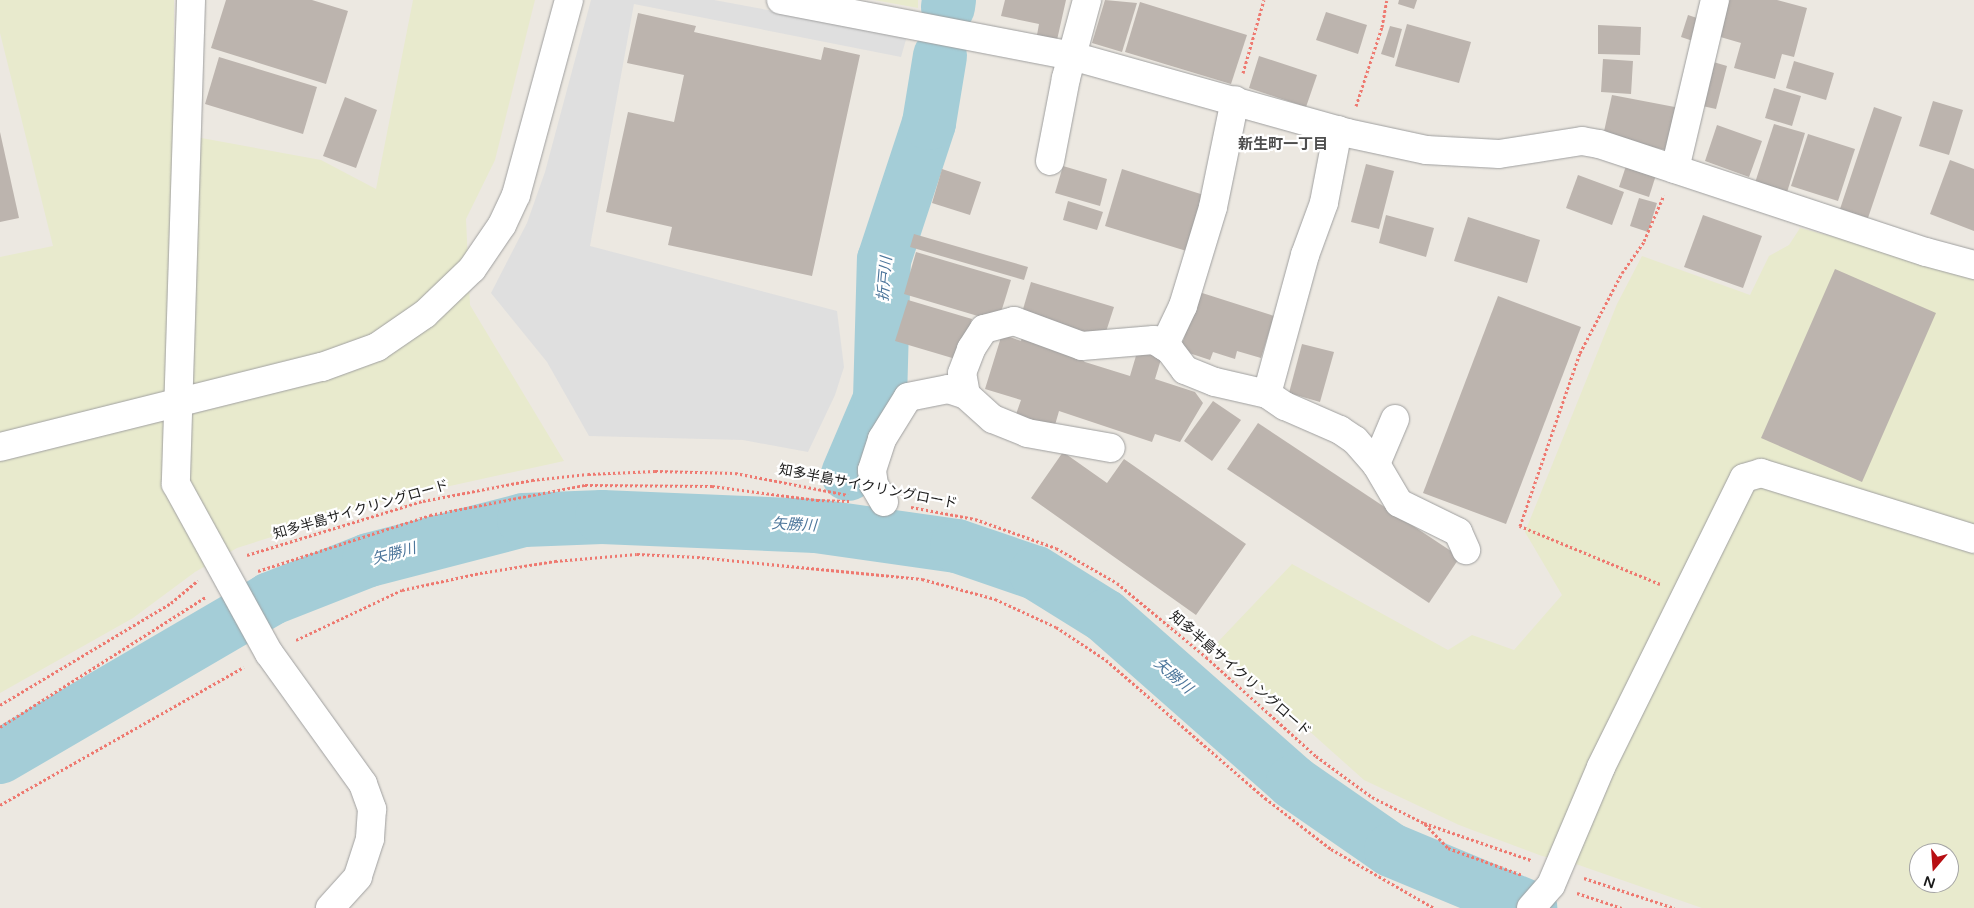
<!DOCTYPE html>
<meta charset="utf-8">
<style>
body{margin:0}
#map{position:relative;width:1974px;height:908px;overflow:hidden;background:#ece8e1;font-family:"Varela Round","Noto Sans JP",sans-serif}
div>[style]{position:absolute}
.farmland>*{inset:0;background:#e8eacd}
.parking>*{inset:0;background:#dfdfdf}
.river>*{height:54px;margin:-27px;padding:0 27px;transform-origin:27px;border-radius:27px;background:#a4cdd7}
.building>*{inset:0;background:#bcb4ae}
.path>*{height:3px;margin-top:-1.5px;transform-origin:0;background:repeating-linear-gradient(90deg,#ee7970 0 2.5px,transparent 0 5px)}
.roads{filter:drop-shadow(0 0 1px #9f9f9f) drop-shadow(0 0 1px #9f9f9f)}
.minor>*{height:28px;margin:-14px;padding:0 14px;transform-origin:14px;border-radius:14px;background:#fff}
span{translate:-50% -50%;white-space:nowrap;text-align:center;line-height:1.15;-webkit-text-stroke:4.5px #fff;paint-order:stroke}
.street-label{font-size:14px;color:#1b1b1b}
.neighbourhood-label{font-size:15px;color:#4e4e4e;font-weight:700}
.water-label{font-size:15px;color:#4d769b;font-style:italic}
.north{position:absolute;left:1909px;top:843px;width:50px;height:50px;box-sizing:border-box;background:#fff;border:1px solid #a4a4a4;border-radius:50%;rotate:198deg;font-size:14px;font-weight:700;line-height:20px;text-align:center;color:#1b1b1b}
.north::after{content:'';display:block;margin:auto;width:18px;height:22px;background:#b70f13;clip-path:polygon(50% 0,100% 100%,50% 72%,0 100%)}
</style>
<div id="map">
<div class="farmland">
<div style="clip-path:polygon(0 0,174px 0,174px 133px,321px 160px,376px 189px,413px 0,535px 0,495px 160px,466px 219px,470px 305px,564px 461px,391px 499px,237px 548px,195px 572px,133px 618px,0 693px,0 257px,53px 246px,0 33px)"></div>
<div style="clip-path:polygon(874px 0,918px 0,918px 8px)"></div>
<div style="clip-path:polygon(evenodd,1800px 228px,1974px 273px,1974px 908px,1702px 908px,1573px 863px,1542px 856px,1459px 825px,1364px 780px,1214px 646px,1292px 564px,1448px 650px,1472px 635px,1514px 650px,1562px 595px,1525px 532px,1617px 304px,1642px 256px,1750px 295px,1769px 256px,1789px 245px,1800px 228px,1919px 853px,1949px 853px,1949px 883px,1919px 883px,1919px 853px)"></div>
</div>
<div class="parking">
<div style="clip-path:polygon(591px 0,714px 0,907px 36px,901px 57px,634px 4px,590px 246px,837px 311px,844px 367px,835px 395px,808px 452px,743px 440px,589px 436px,547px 362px,491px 293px,527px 223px,545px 172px)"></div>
</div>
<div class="river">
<div style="left:948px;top:7px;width:7px;rotate:-82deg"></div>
<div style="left:848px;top:474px;width:82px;rotate:-66.9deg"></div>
<div style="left:880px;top:399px;width:139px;rotate:-88.4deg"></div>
<div style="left:884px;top:260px;width:144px;rotate:-71.8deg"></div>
<div style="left:929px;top:123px;width:68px;rotate:-80.7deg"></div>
<div style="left:0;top:757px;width:313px;rotate:-30.3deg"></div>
<div style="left:270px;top:599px;width:106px;rotate:-21.5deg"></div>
<div style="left:369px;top:560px;width:160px;rotate:-14.5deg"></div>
<div style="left:524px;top:520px;width:78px;rotate:-2.2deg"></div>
<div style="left:602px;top:517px;width:214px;rotate:2.4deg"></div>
<div style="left:816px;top:526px;width:142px;rotate:8.1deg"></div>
<div style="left:957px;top:546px;width:83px;rotate:18.9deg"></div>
<div style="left:1036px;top:573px;width:81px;rotate:31.9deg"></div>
<div style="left:1105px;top:616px;width:251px;rotate:41.4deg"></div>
<div style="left:1293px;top:782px;width:119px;rotate:34.8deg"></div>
<div style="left:1391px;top:850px;width:151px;rotate:22.6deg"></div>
</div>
<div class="building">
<div style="clip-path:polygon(226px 0,312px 0,348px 11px,326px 84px,211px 48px)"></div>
<div style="clip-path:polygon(1005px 0,1066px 0,1057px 40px,1037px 35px,1039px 24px,1001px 16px)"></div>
<div style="clip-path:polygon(1105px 0,1137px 3px,1122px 52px,1092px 43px)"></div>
<div style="clip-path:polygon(1399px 0,1417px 0,1414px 9px,1398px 4px)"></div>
<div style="clip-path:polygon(1727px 0,1777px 0,1807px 8px,1794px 57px,1782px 54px,1775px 79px,1734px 68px,1741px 43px,1717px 36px)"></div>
<div style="clip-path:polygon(1140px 2px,1247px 35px,1231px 84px,1125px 52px)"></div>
<div style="clip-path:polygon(1326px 12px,1367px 25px,1358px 54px,1316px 40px)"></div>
<div style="clip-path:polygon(638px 13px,696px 26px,694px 32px,821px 60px,824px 47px,860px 55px,812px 276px,668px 245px,672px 227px,606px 212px,628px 112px,674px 122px,684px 75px,627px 63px)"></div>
<div style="clip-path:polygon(1688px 15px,1703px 20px,1696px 42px,1681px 37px)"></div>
<div style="clip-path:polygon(1407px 24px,1471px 42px,1459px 83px,1395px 66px)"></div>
<div style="clip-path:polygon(1598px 25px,1641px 27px,1640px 55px,1598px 54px)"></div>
<div style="clip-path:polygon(1390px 26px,1402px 29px,1394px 58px,1381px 54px)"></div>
<div style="clip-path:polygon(1259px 56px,1317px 75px,1306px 107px,1249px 88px)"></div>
<div style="clip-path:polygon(219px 57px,317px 87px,303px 134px,205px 104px)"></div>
<div style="clip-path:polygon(1603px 59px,1633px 61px,1631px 94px,1601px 92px)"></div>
<div style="clip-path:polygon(1710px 61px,1727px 66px,1716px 109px,1698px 105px)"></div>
<div style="clip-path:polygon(1794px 61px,1834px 73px,1826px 100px,1786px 88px)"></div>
<div style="clip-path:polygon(1774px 88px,1801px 96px,1792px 126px,1765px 118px)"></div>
<div style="clip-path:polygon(1612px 95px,1680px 108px,1670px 151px,1603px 136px)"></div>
<div style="clip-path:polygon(345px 97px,377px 110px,356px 168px,323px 156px)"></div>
<div style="clip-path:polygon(1933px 101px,1963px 110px,1949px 155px,1919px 146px)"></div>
<div style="clip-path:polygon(1874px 107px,1902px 117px,1868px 218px,1840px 209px)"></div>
<div style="clip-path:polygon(1774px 124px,1805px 133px,1785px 199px,1753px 189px)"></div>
<div style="clip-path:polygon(1717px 125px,1762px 141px,1749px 177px,1705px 161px)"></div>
<div style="clip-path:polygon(0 132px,19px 218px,0 222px)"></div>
<div style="clip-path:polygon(1808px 134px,1855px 149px,1838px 201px,1791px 186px)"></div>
<div style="clip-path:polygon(1950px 160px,1974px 169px,1974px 231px,1930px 214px)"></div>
<div style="clip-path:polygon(1366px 164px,1394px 171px,1379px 229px,1351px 222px)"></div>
<div style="clip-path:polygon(1063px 166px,1107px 179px,1100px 206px,1055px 193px)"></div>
<div style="clip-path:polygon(1626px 166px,1656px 175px,1649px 197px,1619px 187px)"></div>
<div style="clip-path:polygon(942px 169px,981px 182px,970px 215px,932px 203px)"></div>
<div style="clip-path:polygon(1122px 169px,1210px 197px,1193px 253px,1105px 226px)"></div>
<div style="clip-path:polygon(1578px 175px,1624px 192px,1612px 225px,1566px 208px)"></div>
<div style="clip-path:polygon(1639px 198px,1657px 203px,1648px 232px,1630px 226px)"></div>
<div style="clip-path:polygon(1068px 201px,1103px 212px,1097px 230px,1063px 220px)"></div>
<div style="clip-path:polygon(1386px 215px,1434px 228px,1426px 257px,1379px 243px)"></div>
<div style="clip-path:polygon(1703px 215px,1762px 236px,1743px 288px,1684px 267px)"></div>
<div style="clip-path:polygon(1468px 217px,1540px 240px,1527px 283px,1454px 261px)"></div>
<div style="clip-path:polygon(914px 234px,1028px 267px,1024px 280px,910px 247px)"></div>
<div style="clip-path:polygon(916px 252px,1011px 280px,998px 322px,904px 294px)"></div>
<div style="clip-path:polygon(1835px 269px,1936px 313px,1862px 482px,1761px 438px)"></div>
<div style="clip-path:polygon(1031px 282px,1114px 307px,1103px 341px,1021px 316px)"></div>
<div style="clip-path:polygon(1199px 292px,1274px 316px,1261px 358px,1237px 351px,1235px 359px,1213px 352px,1210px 360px,1180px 350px)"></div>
<div style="clip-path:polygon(1498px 296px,1581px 327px,1506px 524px,1423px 493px)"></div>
<div style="clip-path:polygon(908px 300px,972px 319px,959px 360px,895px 341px)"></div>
<div style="clip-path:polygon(1024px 330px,1053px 339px,1085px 362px,1130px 376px,1138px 349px,1162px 356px,1155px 379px,1195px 392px,1203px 403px,1180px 442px,1155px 434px,1152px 442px,1059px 411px,1053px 432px,1014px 420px,1021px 400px,985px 389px,1002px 334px,1021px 341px)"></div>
<div style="clip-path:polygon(1302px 344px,1334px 352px,1320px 402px,1289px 393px)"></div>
<div style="clip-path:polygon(1213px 401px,1241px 420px,1212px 461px,1184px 441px)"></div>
<div style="clip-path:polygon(1258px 423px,1460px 557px,1429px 603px,1227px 469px)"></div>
<div style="clip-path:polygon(1063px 452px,1107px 483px,1124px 459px,1246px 544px,1196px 615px,1031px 498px)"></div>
</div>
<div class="path">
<div style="left:1243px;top:73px;width:76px;rotate:-74deg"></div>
<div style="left:1356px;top:106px;width:83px;rotate:-71.8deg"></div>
<div style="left:1382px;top:27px;width:27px;rotate:-80deg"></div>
<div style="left:911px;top:507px;width:65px;rotate:10.6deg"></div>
<div style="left:975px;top:519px;width:86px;rotate:19.7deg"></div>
<div style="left:1056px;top:548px;width:70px;rotate:29.8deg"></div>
<div style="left:1117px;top:583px;width:116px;rotate:39.7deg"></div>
<div style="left:1206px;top:657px;width:148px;rotate:42deg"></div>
<div style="left:1316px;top:756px;width:69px;rotate:36.2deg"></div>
<div style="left:1372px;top:797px;width:58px;rotate:26.6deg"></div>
<div style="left:1424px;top:823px;width:113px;rotate:19.1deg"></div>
<div style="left:247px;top:555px;width:184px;rotate:-17.1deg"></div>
<div style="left:423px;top:501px;width:111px;rotate:-10.9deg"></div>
<div style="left:532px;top:480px;width:56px;rotate:-6.1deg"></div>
<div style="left:588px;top:474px;width:67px;rotate:-2.6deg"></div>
<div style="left:655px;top:471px;width:80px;rotate:1.4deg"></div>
<div style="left:735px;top:473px;width:115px;rotate:11deg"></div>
<div style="left:258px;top:571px;width:181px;rotate:-18deg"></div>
<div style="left:430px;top:515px;width:158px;rotate:-11deg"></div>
<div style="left:585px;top:485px;width:127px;rotate:0.5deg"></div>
<div style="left:712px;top:486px;width:106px;rotate:7.6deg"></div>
<div style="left:817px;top:500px;width:32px;rotate:2deg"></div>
<div style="left:1660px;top:584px;width:152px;rotate:-157.5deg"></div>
<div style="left:1520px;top:526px;width:183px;rotate:-70.9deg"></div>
<div style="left:1580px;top:353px;width:90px;rotate:-62.3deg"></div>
<div style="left:1622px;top:273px;width:39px;rotate:-55deg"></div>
<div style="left:1644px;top:241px;width:50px;rotate:-66.5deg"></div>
<div style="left:296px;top:640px;width:117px;rotate:-25.3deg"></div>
<div style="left:402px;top:590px;width:80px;rotate:-12.3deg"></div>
<div style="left:480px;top:573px;width:76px;rotate:-9.1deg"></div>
<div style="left:555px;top:561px;width:82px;rotate:-4.9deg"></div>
<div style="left:637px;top:554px;width:60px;rotate:2.9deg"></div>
<div style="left:697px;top:557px;width:226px;rotate:5.6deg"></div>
<div style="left:922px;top:579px;width:76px;rotate:15.3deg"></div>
<div style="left:995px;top:599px;width:67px;rotate:24.7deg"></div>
<div style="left:1056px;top:627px;width:60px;rotate:33.4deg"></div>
<div style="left:1106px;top:660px;width:211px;rotate:41deg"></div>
<div style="left:1265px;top:798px;width:83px;rotate:37.7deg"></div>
<div style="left:1331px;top:849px;width:119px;rotate:29.8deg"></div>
<div style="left:0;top:705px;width:199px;rotate:-30.8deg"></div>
<div style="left:171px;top:603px;width:35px;rotate:-40deg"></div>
<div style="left:0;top:727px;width:244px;rotate:-32.3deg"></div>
<div style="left:0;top:805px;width:280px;rotate:-29.5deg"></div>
<div style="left:1425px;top:824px;width:33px;rotate:46deg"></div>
<div style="left:1448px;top:848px;width:79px;rotate:20deg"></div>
<div style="left:1584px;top:878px;width:95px;rotate:18.4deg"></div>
<div style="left:1577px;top:893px;width:47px;rotate:18.4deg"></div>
</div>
<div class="roads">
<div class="minor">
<div style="left:191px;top:0;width:484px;rotate:91.8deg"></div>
<div style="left:176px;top:484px;width:193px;rotate:61.2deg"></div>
<div style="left:269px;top:653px;width:161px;rotate:54.3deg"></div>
<div style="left:363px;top:784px;width:27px;rotate:70deg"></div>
<div style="left:372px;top:809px;width:30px;rotate:94deg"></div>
<div style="left:370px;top:839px;width:40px;rotate:108deg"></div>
<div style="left:358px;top:877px;width:42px;rotate:132.1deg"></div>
<div style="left:781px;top:0;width:296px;rotate:10.9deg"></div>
<div style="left:1072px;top:56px;width:286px;rotate:15.6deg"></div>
<div style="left:1347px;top:133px;width:81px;rotate:12.1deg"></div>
<div style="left:1426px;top:150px;width:73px;rotate:3.1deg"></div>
<div style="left:1499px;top:154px;width:84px;rotate:-8.9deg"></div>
<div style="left:1582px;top:141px;width:17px;rotate:10deg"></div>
<div style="left:1599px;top:144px;width:344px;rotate:18.3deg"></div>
<div style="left:1926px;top:252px;width:50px;rotate:15.2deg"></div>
<div style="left:1338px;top:130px;width:74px;rotate:100.9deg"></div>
<div style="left:1324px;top:203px;width:55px;rotate:110.1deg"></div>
<div style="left:1305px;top:255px;width:144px;rotate:105.3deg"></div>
<div style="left:1267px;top:394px;width:22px;rotate:34deg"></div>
<div style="left:1285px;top:406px;width:60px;rotate:23.6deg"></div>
<div style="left:1340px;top:430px;width:18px;rotate:34deg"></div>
<div style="left:1355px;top:440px;width:32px;rotate:49deg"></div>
<div style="left:1050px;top:161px;width:85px;rotate:-79.1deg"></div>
<div style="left:1066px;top:78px;width:81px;rotate:-74.9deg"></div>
<div style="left:1675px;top:169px;width:174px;rotate:-76.7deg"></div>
<div style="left:1164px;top:346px;width:44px;rotate:-64.6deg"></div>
<div style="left:1183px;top:306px;width:103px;rotate:-73.1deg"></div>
<div style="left:1213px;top:207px;width:109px;rotate:-78.4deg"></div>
<div style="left:966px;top:395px;width:22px;rotate:-100deg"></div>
<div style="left:962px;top:373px;width:26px;rotate:-69deg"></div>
<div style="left:971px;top:349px;width:24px;rotate:-57deg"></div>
<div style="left:984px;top:329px;width:31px;rotate:-15deg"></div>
<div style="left:1014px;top:321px;width:72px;rotate:20.2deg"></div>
<div style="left:1082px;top:346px;width:72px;rotate:-4.8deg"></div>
<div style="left:1154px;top:340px;width:19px;rotate:32deg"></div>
<div style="left:1170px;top:350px;width:25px;rotate:53deg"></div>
<div style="left:1185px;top:370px;width:32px;rotate:22deg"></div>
<div style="left:1215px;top:382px;width:53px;rotate:13deg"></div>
<div style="left:1395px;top:419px;width:49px;rotate:112.9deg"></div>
<div style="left:1376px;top:464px;width:45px;rotate:59.5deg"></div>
<div style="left:1399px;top:503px;width:66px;rotate:26.2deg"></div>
<div style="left:1458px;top:532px;width:20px;rotate:66deg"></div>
<div style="left:0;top:447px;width:332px;rotate:-14deg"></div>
<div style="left:322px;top:367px;width:59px;rotate:-20deg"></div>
<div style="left:377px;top:347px;width:58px;rotate:-34.5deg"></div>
<div style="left:425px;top:314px;width:65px;rotate:-43.8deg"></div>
<div style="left:472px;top:269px;width:53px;rotate:-55.7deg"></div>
<div style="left:502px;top:225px;width:33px;rotate:-65deg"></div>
<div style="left:516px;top:195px;width:202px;rotate:-74.8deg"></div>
<div style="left:884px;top:502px;width:20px;rotate:-120deg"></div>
<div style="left:874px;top:485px;width:15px;rotate:-98deg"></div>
<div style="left:872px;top:470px;width:33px;rotate:-72deg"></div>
<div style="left:882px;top:439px;width:49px;rotate:-58.2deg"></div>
<div style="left:908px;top:397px;width:41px;rotate:-11.3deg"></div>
<div style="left:948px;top:389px;width:19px;rotate:18deg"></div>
<div style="left:966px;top:395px;width:36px;rotate:42deg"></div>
<div style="left:993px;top:419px;width:37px;rotate:22deg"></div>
<div style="left:1027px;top:433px;width:85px;rotate:10.1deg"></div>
<div style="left:1531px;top:908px;width:30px;rotate:-49deg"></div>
<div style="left:1551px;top:885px;width:128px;rotate:-67deg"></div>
<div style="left:1601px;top:767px;width:322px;rotate:-63.7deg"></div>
<div style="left:1744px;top:478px;width:18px;rotate:-16deg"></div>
<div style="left:1761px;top:473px;width:223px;rotate:17.2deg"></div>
</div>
</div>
<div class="street-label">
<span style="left:868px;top:487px;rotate:11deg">知多半島サイクリングロード</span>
<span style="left:361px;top:510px;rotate:-16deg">知多半島サイクリングロード</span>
<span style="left:1240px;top:674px;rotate:41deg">知多半島サイクリングロード</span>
</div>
<div class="neighbourhood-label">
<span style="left:1283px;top:145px">新生町一丁目</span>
</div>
<div class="water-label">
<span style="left:885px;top:279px;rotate:-85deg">折戸川</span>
<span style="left:794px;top:525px;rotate:3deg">矢勝川</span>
<span style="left:394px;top:554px;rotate:-15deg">矢勝川</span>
<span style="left:1173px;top:676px;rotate:41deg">矢勝川</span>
</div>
<div class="north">N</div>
</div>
